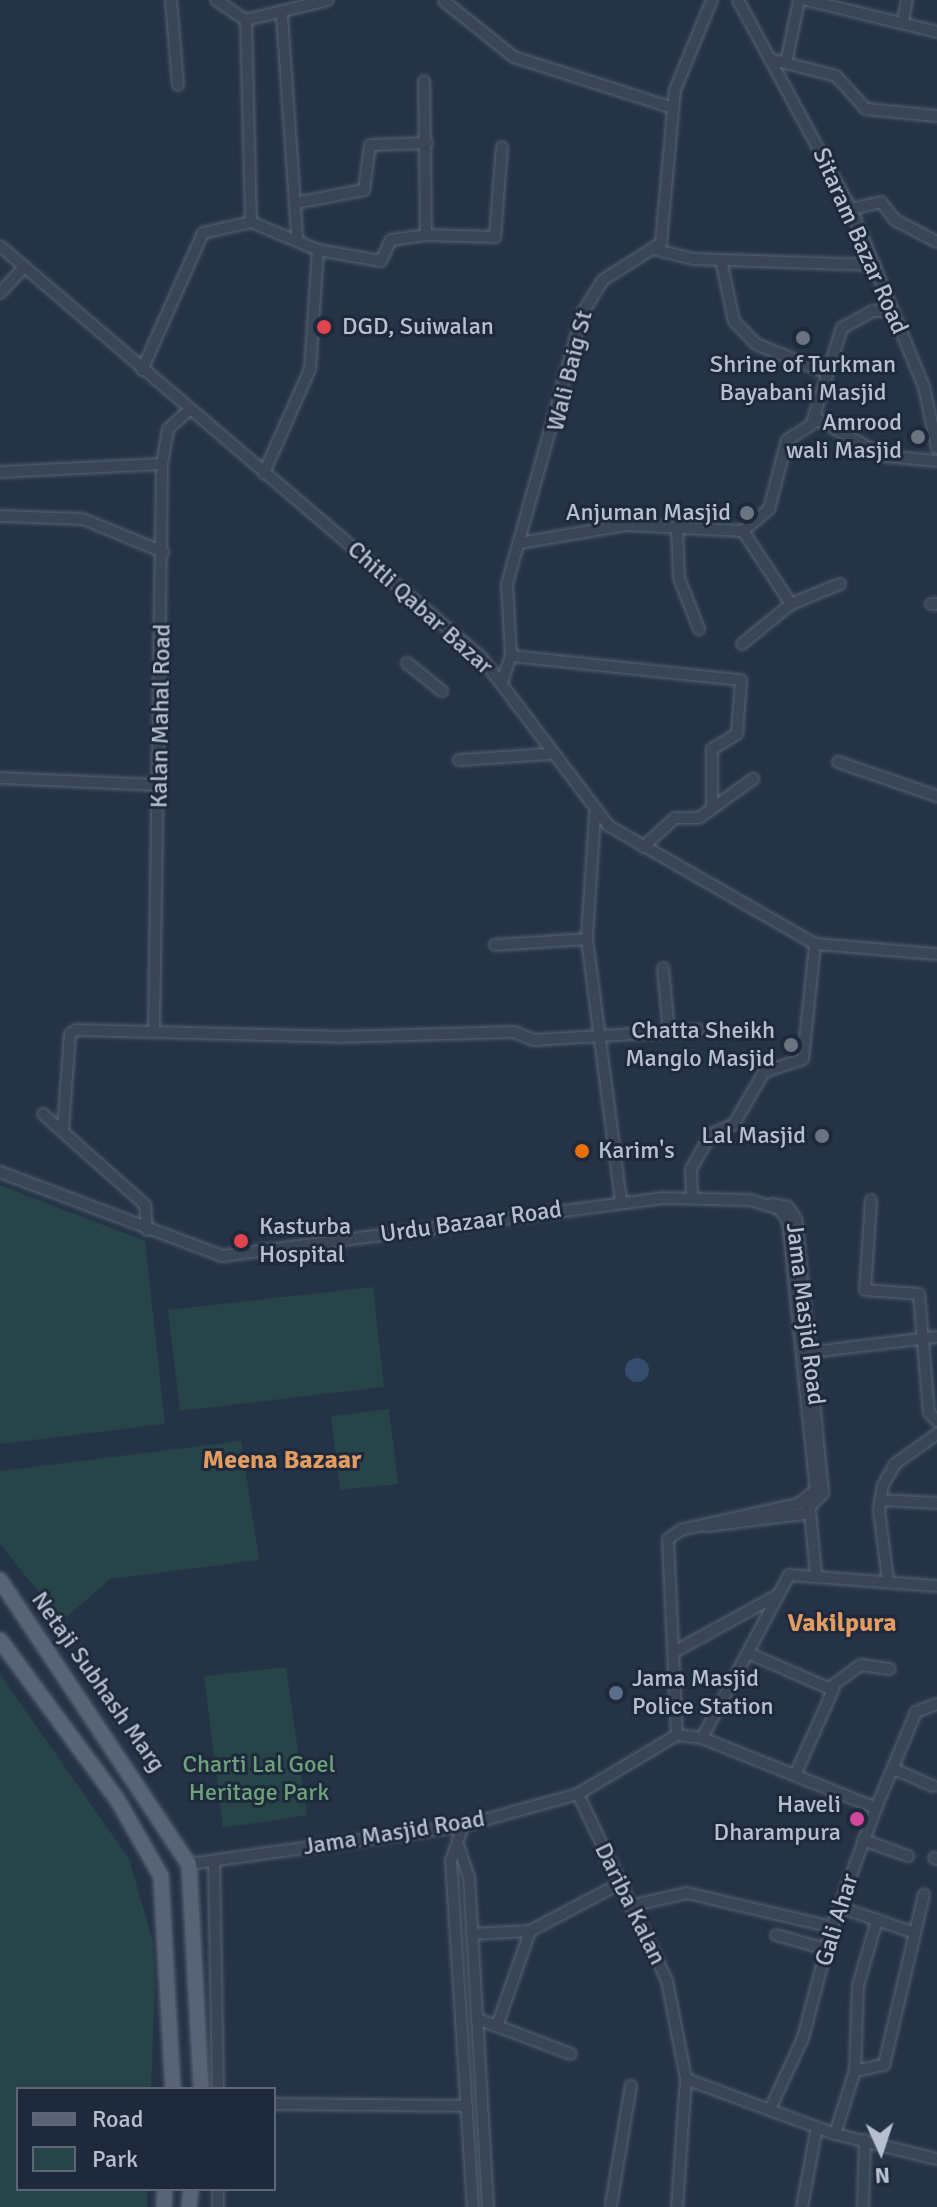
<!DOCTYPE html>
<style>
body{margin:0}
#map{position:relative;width:937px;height:2207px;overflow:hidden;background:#253347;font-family:Signika,sans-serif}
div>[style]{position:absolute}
.green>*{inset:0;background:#274448}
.water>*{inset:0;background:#374d6f}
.round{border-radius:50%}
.roads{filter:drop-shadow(0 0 2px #586373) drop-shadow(0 0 2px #586373)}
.minor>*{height:10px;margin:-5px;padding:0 5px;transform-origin:5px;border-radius:5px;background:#3a4556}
.major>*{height:14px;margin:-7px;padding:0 7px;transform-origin:7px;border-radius:7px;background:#586476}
.dots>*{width:22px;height:22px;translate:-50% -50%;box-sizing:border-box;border:4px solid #1e2a3c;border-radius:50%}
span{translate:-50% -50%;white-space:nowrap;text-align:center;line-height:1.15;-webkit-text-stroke:6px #1e2a3c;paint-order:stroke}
.street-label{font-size:24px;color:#b8c0cf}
.poi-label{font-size:24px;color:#b8c0cf}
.left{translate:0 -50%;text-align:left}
.right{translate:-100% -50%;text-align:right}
.park-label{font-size:24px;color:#6da27a}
.neighbourhood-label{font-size:26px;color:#e29b60;font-weight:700}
.legend{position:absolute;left:16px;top:2087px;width:260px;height:104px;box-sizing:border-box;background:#1e2a3c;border:2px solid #5c6677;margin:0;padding:10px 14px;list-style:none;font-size:24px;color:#b8c0cf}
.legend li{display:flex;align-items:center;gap:16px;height:40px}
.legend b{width:40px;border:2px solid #5c6677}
.north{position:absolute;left:841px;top:2111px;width:80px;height:80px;-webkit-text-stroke:6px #1e2a3c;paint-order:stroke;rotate:177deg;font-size:22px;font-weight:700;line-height:32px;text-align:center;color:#b8c0cf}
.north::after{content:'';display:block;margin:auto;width:28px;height:36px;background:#b8c0cf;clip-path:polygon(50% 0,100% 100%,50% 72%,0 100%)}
</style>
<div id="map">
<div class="green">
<div style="clip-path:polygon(0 1185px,145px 1241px,165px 1424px,0 1444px)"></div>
<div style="clip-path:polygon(373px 1287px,384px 1387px,180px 1411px,168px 1310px)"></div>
<div style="clip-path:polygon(389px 1409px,398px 1484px,340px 1490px,331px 1416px)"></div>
<div style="clip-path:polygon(241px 1441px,259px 1560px,110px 1579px,62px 1621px,0 1544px,0 1471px)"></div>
<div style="clip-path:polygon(286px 1667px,307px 1815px,223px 1828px,204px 1676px)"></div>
<div style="clip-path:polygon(0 1674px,129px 1859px,153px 1942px,155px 1985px,151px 2089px,18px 2089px,18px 2189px,147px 2189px,147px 2207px,0 2207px)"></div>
</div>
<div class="water">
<div class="round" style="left:625px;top:1358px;width:24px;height:24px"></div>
</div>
<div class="roads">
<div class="minor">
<div style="left:171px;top:0;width:85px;rotate:85.3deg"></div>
<div style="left:216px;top:0;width:36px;rotate:34deg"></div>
<div style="left:738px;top:0;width:238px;rotate:61.6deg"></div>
<div style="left:851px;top:209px;width:192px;rotate:67.7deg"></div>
<div style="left:924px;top:387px;width:62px;rotate:78deg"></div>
<div style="left:806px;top:0;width:135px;rotate:13.7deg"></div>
<div style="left:444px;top:1px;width:90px;rotate:38.7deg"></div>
<div style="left:514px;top:57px;width:167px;rotate:17.8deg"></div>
<div style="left:282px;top:15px;width:222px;rotate:86.1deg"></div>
<div style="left:903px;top:22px;width:22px;rotate:-80deg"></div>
<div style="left:770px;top:59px;width:68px;rotate:14.4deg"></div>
<div style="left:836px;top:76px;width:45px;rotate:47.7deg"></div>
<div style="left:866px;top:109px;width:71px;rotate:5.6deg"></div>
<div style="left:786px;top:63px;width:64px;rotate:-78.3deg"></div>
<div style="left:295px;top:203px;width:70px;rotate:-10.7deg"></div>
<div style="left:364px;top:190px;width:45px;rotate:-82.4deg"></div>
<div style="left:370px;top:145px;width:57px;rotate:-2deg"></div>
<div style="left:851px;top:209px;width:31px;rotate:-13deg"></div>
<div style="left:881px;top:202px;width:23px;rotate:52deg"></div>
<div style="left:895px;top:220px;width:47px;rotate:27.6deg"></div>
<div style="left:251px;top:222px;width:73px;rotate:22.7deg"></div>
<div style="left:318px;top:250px;width:119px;rotate:93.8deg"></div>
<div style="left:310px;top:369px;width:114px;rotate:113.9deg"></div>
<div style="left:426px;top:235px;width:69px;rotate:1.7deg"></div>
<div style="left:495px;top:237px;width:90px;rotate:-85.6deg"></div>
<div style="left:0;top:246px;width:633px;rotate:40.51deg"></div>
<div style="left:481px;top:657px;width:212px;rotate:52.9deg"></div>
<div style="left:609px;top:826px;width:237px;rotate:29.8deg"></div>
<div style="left:815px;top:944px;width:122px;rotate:4.7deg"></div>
<div style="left:318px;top:250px;width:64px;rotate:9.9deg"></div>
<div style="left:381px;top:261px;width:23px;rotate:-65deg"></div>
<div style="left:391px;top:240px;width:35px;rotate:-8deg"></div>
<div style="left:426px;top:235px;width:154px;rotate:-90.7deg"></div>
<div style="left:657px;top:250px;width:38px;rotate:14deg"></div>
<div style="left:694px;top:259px;width:181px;rotate:1.9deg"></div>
<div style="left:721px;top:260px;width:62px;rotate:78deg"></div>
<div style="left:734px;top:321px;width:32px;rotate:46deg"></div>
<div style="left:756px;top:344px;width:74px;rotate:22.1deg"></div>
<div style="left:0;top:293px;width:35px;rotate:-47deg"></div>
<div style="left:142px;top:370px;width:150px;rotate:-66deg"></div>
<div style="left:203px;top:233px;width:49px;rotate:-12.9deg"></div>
<div style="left:251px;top:222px;width:202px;rotate:-91.4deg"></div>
<div style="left:246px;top:20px;width:84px;rotate:-13.7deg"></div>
<div style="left:812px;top:423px;width:100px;rotate:-72.5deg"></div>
<div style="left:842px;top:328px;width:35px;rotate:-29deg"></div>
<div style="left:873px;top:311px;width:20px"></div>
<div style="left:0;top:472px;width:162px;rotate:-2.8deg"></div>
<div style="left:0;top:516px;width:83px;rotate:2.1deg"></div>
<div style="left:83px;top:519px;width:87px;rotate:22.4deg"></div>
<div style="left:677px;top:528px;width:50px;rotate:87.7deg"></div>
<div style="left:679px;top:578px;width:55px;rotate:68.6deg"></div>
<div style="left:520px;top:543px;width:107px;rotate:-9.7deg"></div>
<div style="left:625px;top:525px;width:118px;rotate:2.9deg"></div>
<div style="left:743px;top:531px;width:34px;rotate:-40deg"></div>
<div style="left:769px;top:509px;width:71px;rotate:-75.4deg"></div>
<div style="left:787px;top:440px;width:38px;rotate:-32deg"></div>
<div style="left:819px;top:420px;width:74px;rotate:29deg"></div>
<div style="left:884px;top:456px;width:53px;rotate:5.4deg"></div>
<div style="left:791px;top:604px;width:53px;rotate:-22.2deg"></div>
<div style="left:931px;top:604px;width:6px"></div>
<div style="left:742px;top:644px;width:63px;rotate:-39.2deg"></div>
<div style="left:791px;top:604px;width:87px;rotate:-123.3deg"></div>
<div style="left:511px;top:656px;width:231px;rotate:6deg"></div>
<div style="left:741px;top:680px;width:54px;rotate:94.2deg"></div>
<div style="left:737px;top:734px;width:29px;rotate:149deg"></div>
<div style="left:712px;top:749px;width:55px;rotate:90deg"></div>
<div style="left:407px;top:663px;width:45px;rotate:38.7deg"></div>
<div style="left:502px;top:682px;width:28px;rotate:-71deg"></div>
<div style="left:511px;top:656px;width:72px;rotate:-93.2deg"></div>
<div style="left:507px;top:584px;width:282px;rotate:-74.4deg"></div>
<div style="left:583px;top:312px;width:38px;rotate:-58deg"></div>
<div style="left:603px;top:280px;width:69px;rotate:-32.5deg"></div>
<div style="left:661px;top:243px;width:154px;rotate:-84.8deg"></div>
<div style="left:675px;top:90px;width:97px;rotate:-67.7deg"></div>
<div style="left:459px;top:760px;width:90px;rotate:-3.8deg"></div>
<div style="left:838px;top:762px;width:105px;rotate:19deg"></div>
<div style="left:0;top:778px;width:159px;rotate:2.5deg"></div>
<div style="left:595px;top:814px;width:125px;rotate:93.7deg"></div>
<div style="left:587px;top:939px;width:264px;rotate:82.6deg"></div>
<div style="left:643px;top:847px;width:43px;rotate:-42.2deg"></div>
<div style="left:675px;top:818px;width:24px"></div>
<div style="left:699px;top:818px;width:67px;rotate:-35.8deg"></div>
<div style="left:495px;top:945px;width:92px;rotate:-3.7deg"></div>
<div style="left:663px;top:968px;width:64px;rotate:84.6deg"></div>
<div style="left:154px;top:1031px;width:567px;rotate:-89.19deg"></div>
<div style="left:162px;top:464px;width:36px;rotate:-80deg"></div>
<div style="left:168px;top:429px;width:28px;rotate:-42deg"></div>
<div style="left:43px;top:1114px;width:137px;rotate:41.7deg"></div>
<div style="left:145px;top:1205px;width:25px;rotate:85deg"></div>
<div style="left:63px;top:1131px;width:97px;rotate:-85.9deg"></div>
<div style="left:70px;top:1034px;width:7px;rotate:-34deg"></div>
<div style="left:76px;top:1030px;width:261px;rotate:1.5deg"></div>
<div style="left:337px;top:1037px;width:177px;rotate:-1.6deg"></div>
<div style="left:514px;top:1032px;width:22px;rotate:22deg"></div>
<div style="left:534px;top:1040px;width:165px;rotate:-3.5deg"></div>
<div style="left:0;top:1172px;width:237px;rotate:20.7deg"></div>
<div style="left:222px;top:1256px;width:443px;rotate:-7.5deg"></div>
<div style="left:661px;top:1198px;width:89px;rotate:1.3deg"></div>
<div style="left:750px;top:1200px;width:30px;rotate:17deg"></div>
<div style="left:779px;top:1209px;width:15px;rotate:53deg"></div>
<div style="left:788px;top:1221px;width:270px;rotate:84.1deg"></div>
<div style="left:816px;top:1490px;width:23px;rotate:142deg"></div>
<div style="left:798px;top:1504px;width:120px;rotate:167.5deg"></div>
<div style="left:681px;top:1530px;width:16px;rotate:145deg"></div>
<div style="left:668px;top:1539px;width:196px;rotate:87.4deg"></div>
<div style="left:677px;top:1735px;width:115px;rotate:149.2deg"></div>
<div style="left:578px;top:1794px;width:119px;rotate:164.5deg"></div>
<div style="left:463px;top:1826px;width:277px;rotate:172.1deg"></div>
<div style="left:692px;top:1196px;width:27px;rotate:-92deg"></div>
<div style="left:691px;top:1169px;width:40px;rotate:-60.3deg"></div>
<div style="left:711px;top:1134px;width:25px;rotate:-23deg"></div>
<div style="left:734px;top:1124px;width:60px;rotate:-60deg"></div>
<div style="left:764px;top:1072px;width:41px;rotate:-18.4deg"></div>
<div style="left:803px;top:1059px;width:116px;rotate:-84deg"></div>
<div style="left:871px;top:1200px;width:90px;rotate:93.8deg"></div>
<div style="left:865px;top:1290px;width:54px;rotate:4.2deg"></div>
<div style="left:919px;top:1294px;width:119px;rotate:85.2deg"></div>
<div style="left:929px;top:1413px;width:11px;rotate:45deg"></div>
<div style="left:804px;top:1353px;width:134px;rotate:-6.9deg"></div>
<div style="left:880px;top:1500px;width:57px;rotate:3deg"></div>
<div style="left:810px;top:1511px;width:63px;rotate:84.6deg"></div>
<div style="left:707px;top:1526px;width:97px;rotate:-7.1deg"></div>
<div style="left:803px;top:1514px;width:29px;rotate:-46deg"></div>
<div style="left:823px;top:1493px;width:275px;rotate:-95.6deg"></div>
<div style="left:796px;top:1219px;width:14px;rotate:-124deg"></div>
<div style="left:788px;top:1207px;width:16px;rotate:-169deg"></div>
<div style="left:888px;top:1581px;width:72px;rotate:-97.2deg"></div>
<div style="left:879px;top:1510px;width:25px;rotate:-81deg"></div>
<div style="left:883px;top:1485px;width:24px;rotate:-60deg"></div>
<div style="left:895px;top:1464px;width:52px;rotate:-35.5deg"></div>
<div style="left:674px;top:1652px;width:116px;rotate:-28.8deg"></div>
<div style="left:748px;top:1653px;width:93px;rotate:23.5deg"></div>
<div style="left:833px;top:1690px;width:91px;rotate:114deg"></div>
<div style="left:829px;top:1688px;width:39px;rotate:-36deg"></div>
<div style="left:861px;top:1665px;width:29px;rotate:8deg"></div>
<div style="left:677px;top:1735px;width:25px;rotate:7deg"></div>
<div style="left:702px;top:1738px;width:188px;rotate:21.9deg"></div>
<div style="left:702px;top:1738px;width:185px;rotate:-61.9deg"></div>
<div style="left:789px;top:1575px;width:148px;rotate:4.3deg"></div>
<div style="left:894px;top:1769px;width:43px;rotate:23.6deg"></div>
<div style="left:578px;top:1794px;width:207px;rotate:64.5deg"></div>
<div style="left:667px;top:1981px;width:100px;rotate:79deg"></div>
<div style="left:686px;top:2079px;width:128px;rotate:94deg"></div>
<div style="left:463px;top:1826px;width:36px;rotate:109deg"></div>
<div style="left:451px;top:1860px;width:348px;rotate:86.4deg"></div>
<div style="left:863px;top:1840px;width:48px;rotate:19.6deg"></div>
<div style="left:459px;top:1847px;width:32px;rotate:72deg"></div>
<div style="left:469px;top:1877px;width:331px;rotate:86.7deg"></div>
<div style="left:934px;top:1858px;width:3px;rotate:18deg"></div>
<div style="left:214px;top:1861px;width:228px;rotate:89deg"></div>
<div style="left:630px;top:1906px;width:58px;rotate:-12.8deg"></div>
<div style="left:687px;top:1893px;width:149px;rotate:13.2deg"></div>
<div style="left:839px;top:1907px;width:77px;rotate:18.9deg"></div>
<div style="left:472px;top:1934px;width:58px;rotate:-3deg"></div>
<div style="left:530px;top:1931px;width:101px;rotate:-27.8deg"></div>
<div style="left:776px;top:1935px;width:52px;rotate:15.6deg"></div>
<div style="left:478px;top:2019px;width:99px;rotate:20.6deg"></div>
<div style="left:497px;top:2026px;width:101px;rotate:-70.8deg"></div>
<div style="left:855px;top:2071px;width:30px;rotate:-12deg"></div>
<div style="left:884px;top:2065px;width:175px;rotate:-76.8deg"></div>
<div style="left:686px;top:2079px;width:159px;rotate:20.3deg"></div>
<div style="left:835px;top:2134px;width:105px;rotate:13.8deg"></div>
<div style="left:274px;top:2104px;width:193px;rotate:0.6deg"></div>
<div style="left:771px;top:2107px;width:76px;rotate:-65.1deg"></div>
<div style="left:803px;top:2038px;width:115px;rotate:-75.4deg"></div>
<div style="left:832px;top:1927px;width:127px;rotate:-69.7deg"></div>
<div style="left:876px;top:1808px;width:104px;rotate:-67.4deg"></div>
<div style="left:916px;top:1712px;width:22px;rotate:-21deg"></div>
<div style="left:835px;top:2134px;width:66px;rotate:-72.4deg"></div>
<div style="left:855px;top:2071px;width:85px;rotate:-88deg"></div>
<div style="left:858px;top:1986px;width:69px;rotate:-73.9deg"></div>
<div style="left:611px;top:2205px;width:121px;rotate:-80.5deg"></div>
<div style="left:218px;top:2207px;width:18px;rotate:-90deg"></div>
<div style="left:802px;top:2207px;width:81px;rotate:-79.4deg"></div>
<div style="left:863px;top:2207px;width:67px;rotate:-88.3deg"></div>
</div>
<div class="major">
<div style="left:0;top:1580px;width:341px;rotate:56.4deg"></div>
<div style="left:189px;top:1864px;width:225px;rotate:86.9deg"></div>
<div style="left:0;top:1640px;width:197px;rotate:53.7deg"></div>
<div style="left:117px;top:1799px;width:89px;rotate:60.3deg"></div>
<div style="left:161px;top:1876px;width:213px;rotate:86.8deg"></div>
<div style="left:164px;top:2207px;width:18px;rotate:-87deg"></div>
<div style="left:189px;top:2207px;width:18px;rotate:-84deg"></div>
</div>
</div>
<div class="dots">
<div style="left:324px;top:327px;background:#e0444e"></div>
<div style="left:803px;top:338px;background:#6b7280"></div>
<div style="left:918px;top:437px;background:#6b7280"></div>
<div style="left:747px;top:513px;background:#6b7280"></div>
<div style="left:791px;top:1045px;background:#6b7280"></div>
<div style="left:822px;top:1136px;background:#6b7280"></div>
<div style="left:582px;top:1151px;background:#e8710a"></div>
<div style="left:241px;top:1241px;background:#e0444e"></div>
<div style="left:616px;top:1693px;background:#5c6f8a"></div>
<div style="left:857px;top:1819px;background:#d1479c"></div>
</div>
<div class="street-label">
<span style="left:860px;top:241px;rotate:66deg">Sitaram Bazar Road</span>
<span style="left:570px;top:371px;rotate:-76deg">Wali Baig St</span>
<span style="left:420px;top:608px;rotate:42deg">Chitli Qabar Bazar</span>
<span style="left:161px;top:716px;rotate:-89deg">Kalan Mahal Road</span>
<span style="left:471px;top:1222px;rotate:-8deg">Urdu Bazaar Road</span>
<span style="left:805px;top:1314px;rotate:83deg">Jama Masjid Road</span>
<span style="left:98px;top:1682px;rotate:55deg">Netaji Subhash Marg</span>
<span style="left:394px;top:1833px;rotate:-9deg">Jama Masjid Road</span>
<span style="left:630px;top:1904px;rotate:64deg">Dariba Kalan</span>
<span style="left:837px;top:1920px;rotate:-73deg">Gali Ahar</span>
</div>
<div class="poi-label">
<span class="left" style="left:342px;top:327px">DGD, Suiwalan</span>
<span style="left:803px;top:379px">Shrine of Turkman<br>Bayabani Masjid</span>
<span class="right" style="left:902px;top:437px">Amrood<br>wali Masjid</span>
<span class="right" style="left:731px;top:513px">Anjuman Masjid</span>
<span class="right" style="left:775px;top:1045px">Chatta Sheikh<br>Manglo Masjid</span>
<span class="right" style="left:806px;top:1136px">Lal Masjid</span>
<span class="left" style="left:598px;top:1151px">Karim's</span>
<span class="left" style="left:259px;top:1241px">Kasturba<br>Hospital</span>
<span class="left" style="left:632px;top:1693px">Jama Masjid<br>Police Station</span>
<span class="right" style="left:841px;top:1819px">Haveli<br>Dharampura</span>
</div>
<div class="park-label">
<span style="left:259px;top:1779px">Charti Lal Goel<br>Heritage Park</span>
</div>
<div class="neighbourhood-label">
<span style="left:282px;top:1461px">Meena Bazaar</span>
<span style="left:842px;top:1624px">Vakilpura</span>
</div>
<ul class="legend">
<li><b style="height:10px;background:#586476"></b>Road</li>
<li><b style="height:22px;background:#274448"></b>Park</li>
</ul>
<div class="north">N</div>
</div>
